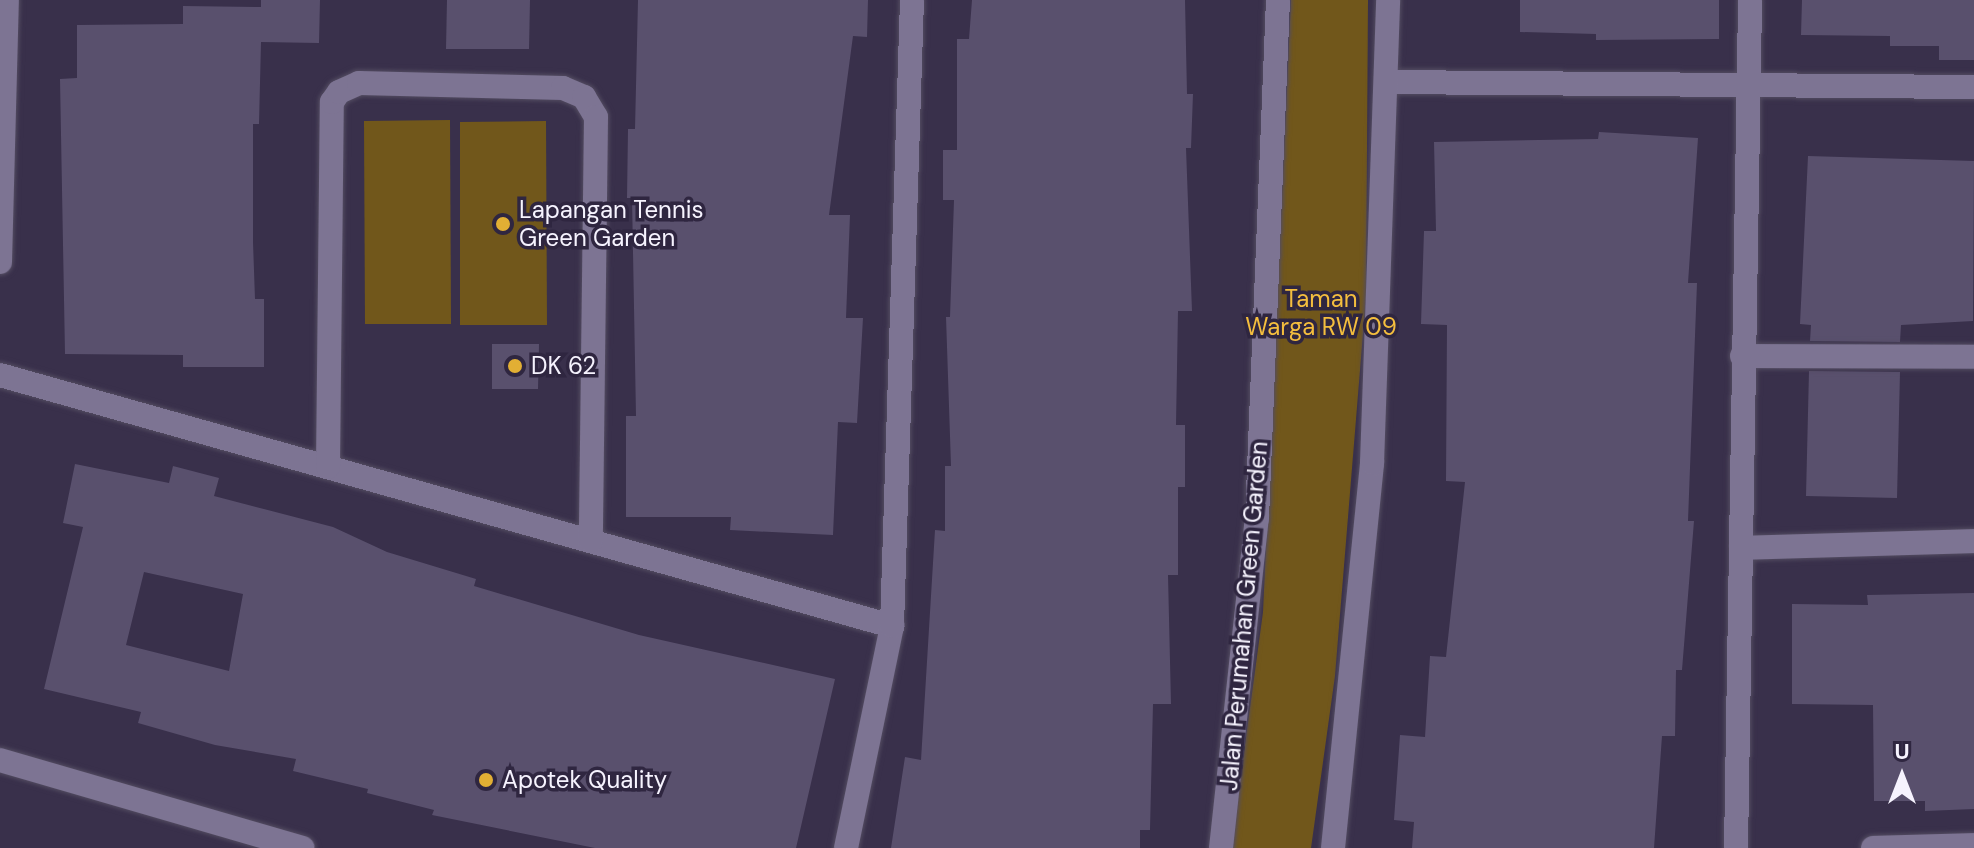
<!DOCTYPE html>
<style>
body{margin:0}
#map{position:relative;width:1974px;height:848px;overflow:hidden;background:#39304b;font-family:"DM Sans",sans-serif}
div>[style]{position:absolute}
.green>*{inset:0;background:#71571b}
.building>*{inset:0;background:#59506d}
.roads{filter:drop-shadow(0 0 2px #534c61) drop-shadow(0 0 2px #534c61)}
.street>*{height:24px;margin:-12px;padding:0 12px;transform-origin:12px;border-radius:12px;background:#7d7493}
.dots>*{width:22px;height:22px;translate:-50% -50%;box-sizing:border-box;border:4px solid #2f2640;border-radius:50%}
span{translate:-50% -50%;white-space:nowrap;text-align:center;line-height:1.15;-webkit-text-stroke:7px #2f2640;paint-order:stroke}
.poi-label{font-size:24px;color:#f6f3fe}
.left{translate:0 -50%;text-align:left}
.park-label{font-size:24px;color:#f4be3e}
.street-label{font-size:24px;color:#f6f3fe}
.north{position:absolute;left:1862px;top:736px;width:80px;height:80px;-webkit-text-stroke:6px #2f2640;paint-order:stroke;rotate:0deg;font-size:22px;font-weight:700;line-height:32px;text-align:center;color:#f6f3fe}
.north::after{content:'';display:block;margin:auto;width:28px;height:36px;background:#f6f3fe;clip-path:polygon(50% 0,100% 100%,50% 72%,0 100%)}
</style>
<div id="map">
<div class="green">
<div style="clip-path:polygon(1291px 0,1368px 0,1366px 297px,1335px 676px,1311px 848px,1231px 848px,1263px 612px)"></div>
<div style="clip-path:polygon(450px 120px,451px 324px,365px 324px,364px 121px)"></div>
<div style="clip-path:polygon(546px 121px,547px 325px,460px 325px,460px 122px)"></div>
</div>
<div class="building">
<div style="clip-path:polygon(261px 0,320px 0,319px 43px,261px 42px,259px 124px,253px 124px,253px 242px,255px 299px,264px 299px,264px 367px,183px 367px,183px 355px,65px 354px,60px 79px,77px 78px,77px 25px,183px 24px,183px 6px,261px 7px)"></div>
<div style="clip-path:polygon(447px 0,530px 0,529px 49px,446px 49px)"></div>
<div style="clip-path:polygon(638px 0,868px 0,867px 37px,853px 36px,829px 215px,850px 215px,846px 318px,863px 318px,857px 423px,838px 422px,833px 535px,730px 530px,731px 517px,626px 517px,626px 416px,636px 416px,632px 198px,627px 198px,628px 129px,635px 129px)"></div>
<div style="clip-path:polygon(972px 0,1185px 0,1187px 94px,1193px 94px,1191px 148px,1186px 148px,1192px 311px,1178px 311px,1176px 425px,1185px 425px,1185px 487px,1178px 487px,1178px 575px,1168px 575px,1171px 704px,1153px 704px,1150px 830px,1140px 830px,1140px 848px,891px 848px,905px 757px,921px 760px,935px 530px,945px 531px,945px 466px,951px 466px,946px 317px,950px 317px,954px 200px,943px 200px,943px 150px,957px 150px,957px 39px,969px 39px)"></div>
<div style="clip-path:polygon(1520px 0,1719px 0,1719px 39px,1596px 40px,1596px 34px,1520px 32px)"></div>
<div style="clip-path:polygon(1802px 0,1974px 0,1974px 60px,1939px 60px,1939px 46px,1890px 46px,1890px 36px,1801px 35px)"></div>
<div style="clip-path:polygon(1599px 132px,1698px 138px,1688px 283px,1697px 283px,1688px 521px,1694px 521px,1682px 670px,1676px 670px,1675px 736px,1662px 736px,1654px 848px,1412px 848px,1414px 822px,1394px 820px,1400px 735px,1425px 737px,1430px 656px,1446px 657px,1465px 482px,1446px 481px,1447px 325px,1421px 324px,1424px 231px,1436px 231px,1434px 142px,1598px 139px)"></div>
<div style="clip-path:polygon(1808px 156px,1974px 161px,1973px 321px,1901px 325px,1900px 342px,1810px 341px,1811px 325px,1800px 324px)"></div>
<div style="clip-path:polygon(492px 344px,539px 344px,538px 389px,492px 389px)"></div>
<div style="clip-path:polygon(1809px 371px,1900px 372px,1897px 498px,1806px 496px)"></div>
<div style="clip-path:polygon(evenodd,75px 464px,169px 483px,173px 466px,219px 478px,214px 496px,333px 527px,387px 552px,476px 579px,474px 586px,639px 635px,835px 679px,796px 848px,595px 848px,432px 815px,434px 810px,367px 793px,368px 789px,293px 771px,296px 759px,215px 745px,138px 723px,141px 712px,44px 689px,83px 527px,63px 523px,75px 464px,144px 572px,243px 594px,229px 671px,126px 645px,144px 572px)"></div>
<div style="clip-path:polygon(1974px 593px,1974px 809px,1925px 811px,1925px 801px,1874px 801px,1873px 705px,1792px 704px,1792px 604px,1868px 605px,1867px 595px)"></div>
</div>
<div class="roads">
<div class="street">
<div style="left:1387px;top:82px;width:587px;rotate:0.49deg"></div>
<div style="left:0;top:262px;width:262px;rotate:-88.5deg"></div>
<div style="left:1742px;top:356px;width:232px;rotate:0.2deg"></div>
<div style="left:0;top:375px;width:927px;rotate:15.72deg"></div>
<div style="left:328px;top:467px;width:365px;rotate:-89.4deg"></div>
<div style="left:332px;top:102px;width:12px;rotate:-55deg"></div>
<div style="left:339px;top:92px;width:22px;rotate:-24deg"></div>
<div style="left:359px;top:83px;width:204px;rotate:1.4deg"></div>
<div style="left:563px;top:88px;width:23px;rotate:23deg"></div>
<div style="left:584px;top:97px;width:23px;rotate:59deg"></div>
<div style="left:596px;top:117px;width:424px;rotate:90.7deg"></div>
<div style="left:1741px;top:548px;width:233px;rotate:-1.7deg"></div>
<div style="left:0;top:760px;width:315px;rotate:16.2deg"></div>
<div style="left:846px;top:848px;width:227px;rotate:-78.3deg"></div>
<div style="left:892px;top:626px;width:626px;rotate:-88.17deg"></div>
<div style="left:1221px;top:848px;width:332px;rotate:-83.8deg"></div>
<div style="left:1257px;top:518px;width:518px;rotate:-87.68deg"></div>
<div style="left:1333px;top:848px;width:387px;rotate:-84.2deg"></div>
<div style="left:1372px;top:463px;width:463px;rotate:-88deg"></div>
<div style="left:1736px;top:848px;width:848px;rotate:-89.05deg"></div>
<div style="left:1873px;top:848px;width:101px;rotate:-1.7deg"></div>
</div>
</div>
<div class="dots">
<div style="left:503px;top:224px;background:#e2af34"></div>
<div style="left:515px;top:366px;background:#e2af34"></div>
<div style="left:486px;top:780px;background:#e2af34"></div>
</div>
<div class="poi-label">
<span class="left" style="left:519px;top:224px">Lapangan Tennis<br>Green Garden</span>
<span class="left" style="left:531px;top:366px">DK 62</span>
<span class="left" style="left:502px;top:780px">Apotek Quality</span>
</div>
<div class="park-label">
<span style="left:1321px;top:313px">Taman<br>Warga RW 09</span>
</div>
<div class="street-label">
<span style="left:1244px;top:616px;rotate:-85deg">Jalan Perumahan Green Garden</span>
</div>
<div class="north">U</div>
</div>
